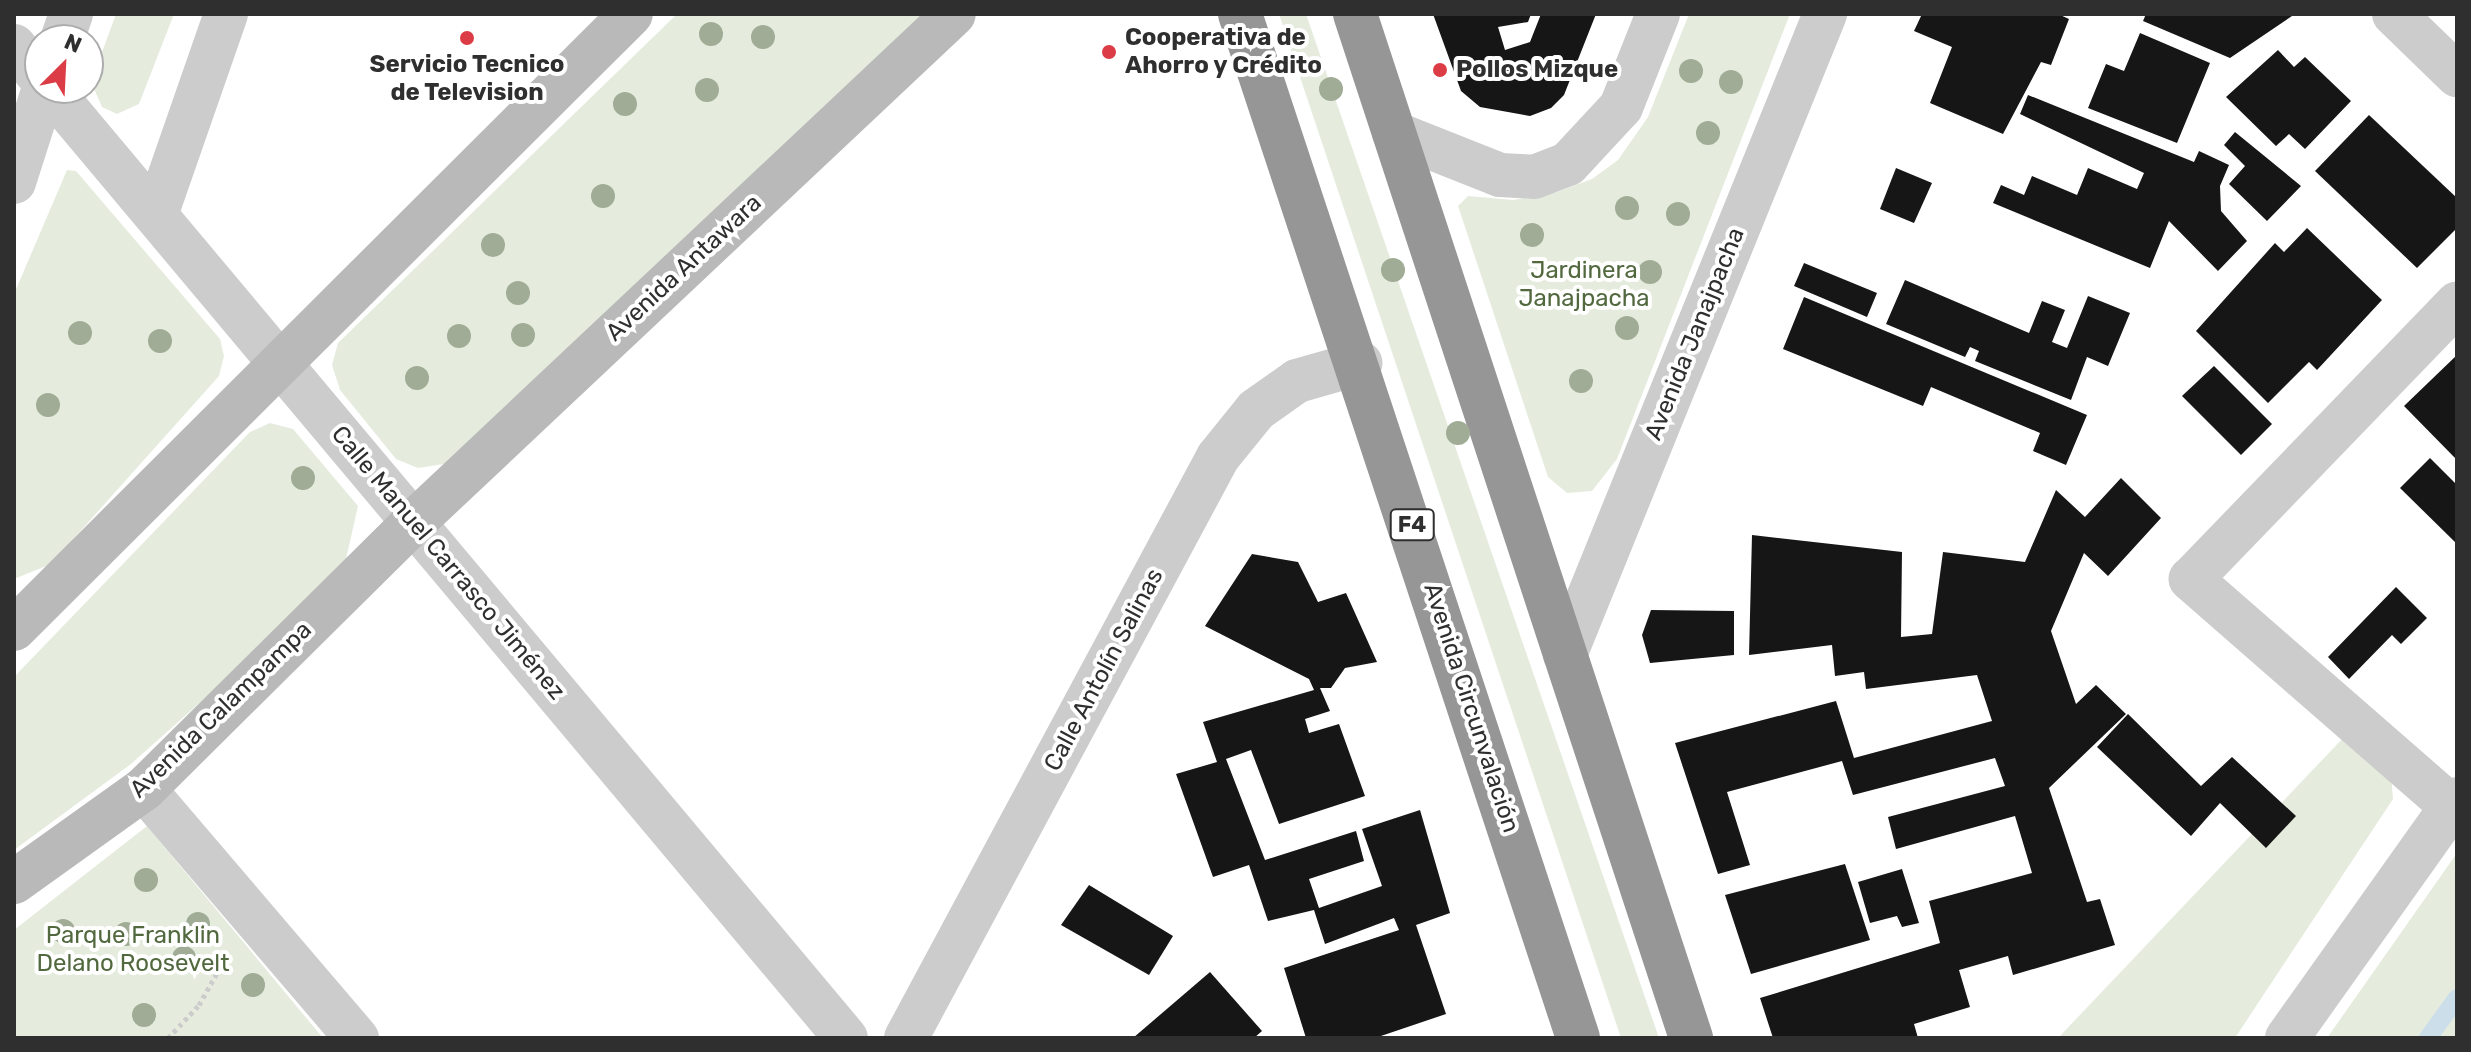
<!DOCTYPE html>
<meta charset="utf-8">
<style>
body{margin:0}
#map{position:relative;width:2471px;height:1052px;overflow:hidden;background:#fff;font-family:Rubik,sans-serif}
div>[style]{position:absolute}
.green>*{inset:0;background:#e5ecde}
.stream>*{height:18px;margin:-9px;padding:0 9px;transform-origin:9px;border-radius:9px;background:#cbdeea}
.building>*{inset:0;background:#161616}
.path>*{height:5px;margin-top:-2.5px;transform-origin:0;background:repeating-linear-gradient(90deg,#ccc 0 4px,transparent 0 8px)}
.street>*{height:44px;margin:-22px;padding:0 22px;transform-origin:22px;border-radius:22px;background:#ccc}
.secondary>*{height:44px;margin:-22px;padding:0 22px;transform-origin:22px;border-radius:22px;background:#b9b9b9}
.highway>*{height:44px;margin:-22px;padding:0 22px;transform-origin:22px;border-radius:22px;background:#969696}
.trees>*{width:24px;height:24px;margin:-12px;border-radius:50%;background:#a0ac95}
.dots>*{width:22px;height:22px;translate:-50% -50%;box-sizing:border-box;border:4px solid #fff;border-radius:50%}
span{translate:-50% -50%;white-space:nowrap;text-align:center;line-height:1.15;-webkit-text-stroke:8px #fff;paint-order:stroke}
.shield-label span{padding:2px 6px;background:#fff;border:2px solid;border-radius:6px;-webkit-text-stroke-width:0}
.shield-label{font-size:22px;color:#2f2f2f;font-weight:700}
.poi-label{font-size:24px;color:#2f2f2f;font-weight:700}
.left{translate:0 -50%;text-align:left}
.street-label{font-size:24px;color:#2f2f2f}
.park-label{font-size:24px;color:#52693f}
.frame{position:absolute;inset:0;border:16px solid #2f2f2f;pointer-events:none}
.north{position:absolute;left:24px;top:24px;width:80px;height:80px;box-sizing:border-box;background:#fff;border:2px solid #acacac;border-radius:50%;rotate:24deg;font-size:22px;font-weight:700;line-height:32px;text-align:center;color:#2f2f2f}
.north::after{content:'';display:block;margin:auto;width:28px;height:36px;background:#db3c45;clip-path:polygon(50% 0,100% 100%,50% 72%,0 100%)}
</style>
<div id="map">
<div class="green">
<div style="clip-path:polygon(116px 14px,174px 14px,139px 104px,117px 114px,102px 107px,91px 82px)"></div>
<div style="clip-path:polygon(677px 14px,928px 14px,444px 464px,418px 468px,396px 459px,340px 390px,332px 365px,338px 343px)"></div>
<div style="clip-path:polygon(1279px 14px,1306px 14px,1659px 1038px,1621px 1038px)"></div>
<div style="clip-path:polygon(1689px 14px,1790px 14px,1617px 459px,1592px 491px,1567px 493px,1548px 477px,1458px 206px,1468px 196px,1513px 200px,1557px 192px,1592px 179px,1618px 160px,1648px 117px)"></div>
<div style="clip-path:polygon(67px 170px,76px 171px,220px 339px,224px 356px,219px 376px,51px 564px,14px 579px,14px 294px)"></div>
<div style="clip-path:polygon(270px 423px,293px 429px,358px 506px,346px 559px,307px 607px,131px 764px,14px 850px,14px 677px,250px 432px)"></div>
<div style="clip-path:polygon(2345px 736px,2391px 774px,2393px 799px,2235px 1038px,2058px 1038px)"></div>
<div style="clip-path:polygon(147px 826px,323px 1038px,14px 1038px,14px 930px)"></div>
<div style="clip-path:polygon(2457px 853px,2457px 1038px,2327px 1038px)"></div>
</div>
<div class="stream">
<div style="left:2428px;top:1038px;width:49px;rotate:-54.1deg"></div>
</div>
<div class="building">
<div style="clip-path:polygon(1433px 14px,1531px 14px,1528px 22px,1498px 27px,1505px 50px,1530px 42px,1541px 14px,1596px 14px,1564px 95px,1551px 108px,1530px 116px,1480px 107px,1461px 91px)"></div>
<div style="clip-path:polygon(1922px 14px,2058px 14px,2069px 19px,2051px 65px,2041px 62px,2003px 134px,1930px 103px,1952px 47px,1914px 31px)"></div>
<div style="clip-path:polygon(2146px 14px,2295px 14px,2230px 58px,2143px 21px)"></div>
<div style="clip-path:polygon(2140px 33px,2210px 63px,2177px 143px,2088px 108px,2106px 64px,2124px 71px)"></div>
<div style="clip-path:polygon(2278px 50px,2294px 67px,2305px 57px,2351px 101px,2305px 149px,2289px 134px,2276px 146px,2226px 97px)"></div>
<div style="clip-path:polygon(2028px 95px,2194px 162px,2199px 151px,2229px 165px,2220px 186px,2221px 211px,2247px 241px,2218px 271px,2169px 221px,2150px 268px,1993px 203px,2001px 185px,2024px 195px,2032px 176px,2077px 195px,2088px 168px,2137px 189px,2144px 173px,2020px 114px)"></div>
<div style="clip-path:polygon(2369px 115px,2457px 198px,2457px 228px,2417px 268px,2315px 171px)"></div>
<div style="clip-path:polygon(2235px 132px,2301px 186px,2267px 221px,2229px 184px,2245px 166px,2224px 145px)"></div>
<div style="clip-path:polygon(1896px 168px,1932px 183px,1914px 223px,1880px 209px)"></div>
<div style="clip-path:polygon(2307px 228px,2382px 300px,2317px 370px,2309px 362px,2268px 403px,2196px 331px,2275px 243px,2284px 252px)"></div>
<div style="clip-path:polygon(1804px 263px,1877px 293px,1867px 317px,1794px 286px)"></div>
<div style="clip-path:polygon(1905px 280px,2029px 333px,2042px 301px,2065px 310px,2052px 342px,2067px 348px,2088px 296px,2130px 313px,2108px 366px,2087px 357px,2071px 400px,1975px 361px,1979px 351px,1970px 347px,1965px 357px,1886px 324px)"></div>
<div style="clip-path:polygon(1804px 297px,2087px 415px,2066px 465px,2033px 451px,2040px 433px,1931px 387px,1923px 406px,1783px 349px)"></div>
<div style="clip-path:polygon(2457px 355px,2457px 460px,2404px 406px)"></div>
<div style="clip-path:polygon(2214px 366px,2272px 424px,2241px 455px,2182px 396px)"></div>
<div style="clip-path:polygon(2430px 458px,2457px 485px,2457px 544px,2400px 488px)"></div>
<div style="clip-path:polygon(2121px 478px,2161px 518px,2108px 576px,2084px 553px,2051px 631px,2076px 704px,2096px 685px,2126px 714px,2049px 788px,2087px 902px,2100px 899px,2115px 945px,2013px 975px,2008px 956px,1959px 970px,1970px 1007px,1914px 1024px,1918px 1038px,1773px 1038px,1760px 998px,1940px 943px,1929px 901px,2032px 873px,2015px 816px,1896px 849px,1888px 817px,2005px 786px,1995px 758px,1853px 795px,1842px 761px,1727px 792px,1750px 865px,1718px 874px,1675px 743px,1836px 701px,1854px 758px,1992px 721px,1977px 675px,1866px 689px,1864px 672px,1835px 676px,1832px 645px,1749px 655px,1752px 535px,1902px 552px,1901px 637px,1932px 634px,1943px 552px,2025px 562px,2056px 490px,2085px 517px)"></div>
<div style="clip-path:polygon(1252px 554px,1298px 562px,1318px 602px,1346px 593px,1377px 662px,1345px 668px,1331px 688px,1320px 688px,1330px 711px,1305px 719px,1309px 733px,1339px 724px,1365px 796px,1279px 824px,1251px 750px,1226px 759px,1265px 860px,1356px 831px,1364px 861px,1309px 879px,1319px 908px,1382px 886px,1362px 829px,1420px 810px,1450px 913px,1416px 925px,1446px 1014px,1375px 1038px,1306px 1038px,1284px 968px,1399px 930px,1394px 918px,1325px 944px,1314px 910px,1268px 921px,1249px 865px,1213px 877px,1176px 774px,1217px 762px,1203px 722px,1314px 690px,1309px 679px,1205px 626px)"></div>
<div style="clip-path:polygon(2396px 587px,2427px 618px,2401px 644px,2392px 635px,2349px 679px,2328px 657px)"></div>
<div style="clip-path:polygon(1651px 610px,1734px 611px,1734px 655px,1650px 663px,1642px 635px)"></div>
<div style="clip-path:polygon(2128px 714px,2201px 786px,2232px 757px,2296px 816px,2266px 848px,2220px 803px,2191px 836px,2097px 747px)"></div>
<div style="clip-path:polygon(1845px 864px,1870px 940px,1751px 974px,1725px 895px)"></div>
<div style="clip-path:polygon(1902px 869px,1919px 923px,1902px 927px,1897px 916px,1870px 923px,1858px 882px)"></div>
<div style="clip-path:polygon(1089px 885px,1173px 936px,1149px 975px,1061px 925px)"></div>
<div style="clip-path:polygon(1210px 972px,1262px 1031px,1254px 1038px,1133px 1038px)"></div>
</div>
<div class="path">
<div style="left:168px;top:1038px;width:45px;rotate:-46.8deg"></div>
<div style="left:199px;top:1005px;width:49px;rotate:-60.8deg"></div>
</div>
<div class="street">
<div style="left:2394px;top:14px;width:88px;rotate:44.1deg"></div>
<div style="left:62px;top:40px;width:28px;rotate:-71deg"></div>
<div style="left:14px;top:46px;width:40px;rotate:50deg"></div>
<div style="left:49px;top:88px;width:1240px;rotate:50.01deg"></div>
<div style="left:1394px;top:133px;width:114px;rotate:21.6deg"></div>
<div style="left:1500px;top:175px;width:34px;rotate:3deg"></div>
<div style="left:1534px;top:177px;width:36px;rotate:-21deg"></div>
<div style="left:1568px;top:164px;width:78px;rotate:-47.1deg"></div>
<div style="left:1621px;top:107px;width:100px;rotate:-68.3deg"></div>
<div style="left:14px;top:182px;width:99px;rotate:-72.3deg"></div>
<div style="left:157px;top:212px;width:210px;rotate:-70.8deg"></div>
<div style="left:1565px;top:655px;width:692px;rotate:-67.92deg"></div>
<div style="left:144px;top:789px;width:328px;rotate:49.5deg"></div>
<div style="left:2452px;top:807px;width:347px;rotate:-138.9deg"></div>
<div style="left:2191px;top:579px;width:383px;rotate:-46deg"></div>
<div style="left:906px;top:1038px;width:659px;rotate:-61.76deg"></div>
<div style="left:1218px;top:457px;width:60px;rotate:-51deg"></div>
<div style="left:1256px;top:410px;width:50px;rotate:-35.3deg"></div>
<div style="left:1297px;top:381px;width:66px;rotate:-15.9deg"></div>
<div style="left:2287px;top:1038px;width:293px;rotate:-54.6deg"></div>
</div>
<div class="secondary">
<div style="left:14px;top:629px;width:871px;rotate:-44.91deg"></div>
<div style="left:14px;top:882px;width:160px;rotate:-35.6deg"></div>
<div style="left:144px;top:789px;width:380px;rotate:-44.7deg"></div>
<div style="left:414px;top:522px;width:741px;rotate:-43.25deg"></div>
</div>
<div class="highway">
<div style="left:1240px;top:14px;width:1078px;rotate:71.73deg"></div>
<div style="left:1355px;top:14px;width:1078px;rotate:71.83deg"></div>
</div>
<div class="trees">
<div style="left:711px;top:34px"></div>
<div style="left:763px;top:37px"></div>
<div style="left:1691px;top:71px"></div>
<div style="left:1731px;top:82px"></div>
<div style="left:1331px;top:89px"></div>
<div style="left:707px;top:90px"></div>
<div style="left:625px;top:104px"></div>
<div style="left:1708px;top:133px"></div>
<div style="left:603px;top:196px"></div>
<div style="left:1627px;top:208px"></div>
<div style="left:1678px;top:214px"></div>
<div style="left:1532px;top:235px"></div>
<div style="left:493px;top:245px"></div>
<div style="left:1393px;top:270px"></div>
<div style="left:1650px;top:272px"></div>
<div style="left:518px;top:293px"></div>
<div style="left:1627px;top:328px"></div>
<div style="left:80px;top:333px"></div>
<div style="left:523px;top:335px"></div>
<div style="left:459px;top:336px"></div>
<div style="left:160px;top:341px"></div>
<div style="left:417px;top:378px"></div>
<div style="left:1581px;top:381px"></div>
<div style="left:48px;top:405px"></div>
<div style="left:1458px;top:433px"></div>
<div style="left:303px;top:478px"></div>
<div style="left:146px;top:880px"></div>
<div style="left:198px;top:924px"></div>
<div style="left:63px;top:931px"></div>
<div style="left:126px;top:934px"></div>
<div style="left:184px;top:958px"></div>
<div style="left:253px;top:985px"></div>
<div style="left:144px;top:1015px"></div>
</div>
<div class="dots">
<div style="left:467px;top:38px;background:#db3c45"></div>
<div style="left:1109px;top:52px;background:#db3c45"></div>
<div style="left:1440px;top:70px;background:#db3c45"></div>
</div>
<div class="shield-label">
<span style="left:1412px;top:525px">F4</span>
</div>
<div class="poi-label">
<span class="left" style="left:1125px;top:52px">Cooperativa de<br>Ahorro y Crédito</span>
<span style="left:467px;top:79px">Servicio Tecnico<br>de Television</span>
<span class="left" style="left:1456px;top:70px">Pollos Mizque</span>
</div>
<div class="street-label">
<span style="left:684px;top:268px;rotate:-43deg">Avenida Antawara</span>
<span style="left:1695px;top:334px;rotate:-68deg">Avenida Janajpacha</span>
<span style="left:448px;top:563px;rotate:50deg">Calle Manuel Carrasco Jiménez</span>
<span style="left:1104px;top:670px;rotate:-62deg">Calle Antolín Salinas</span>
<span style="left:1471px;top:708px;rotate:72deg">Avenida Circunvalación</span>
<span style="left:221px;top:710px;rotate:-44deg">Avenida Calampampa</span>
</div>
<div class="park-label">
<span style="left:1584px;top:285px">Jardinera<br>Janajpacha</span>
<span style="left:133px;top:950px">Parque Franklin<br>Delano Roosevelt</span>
</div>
<div class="frame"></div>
<div class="north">N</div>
</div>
